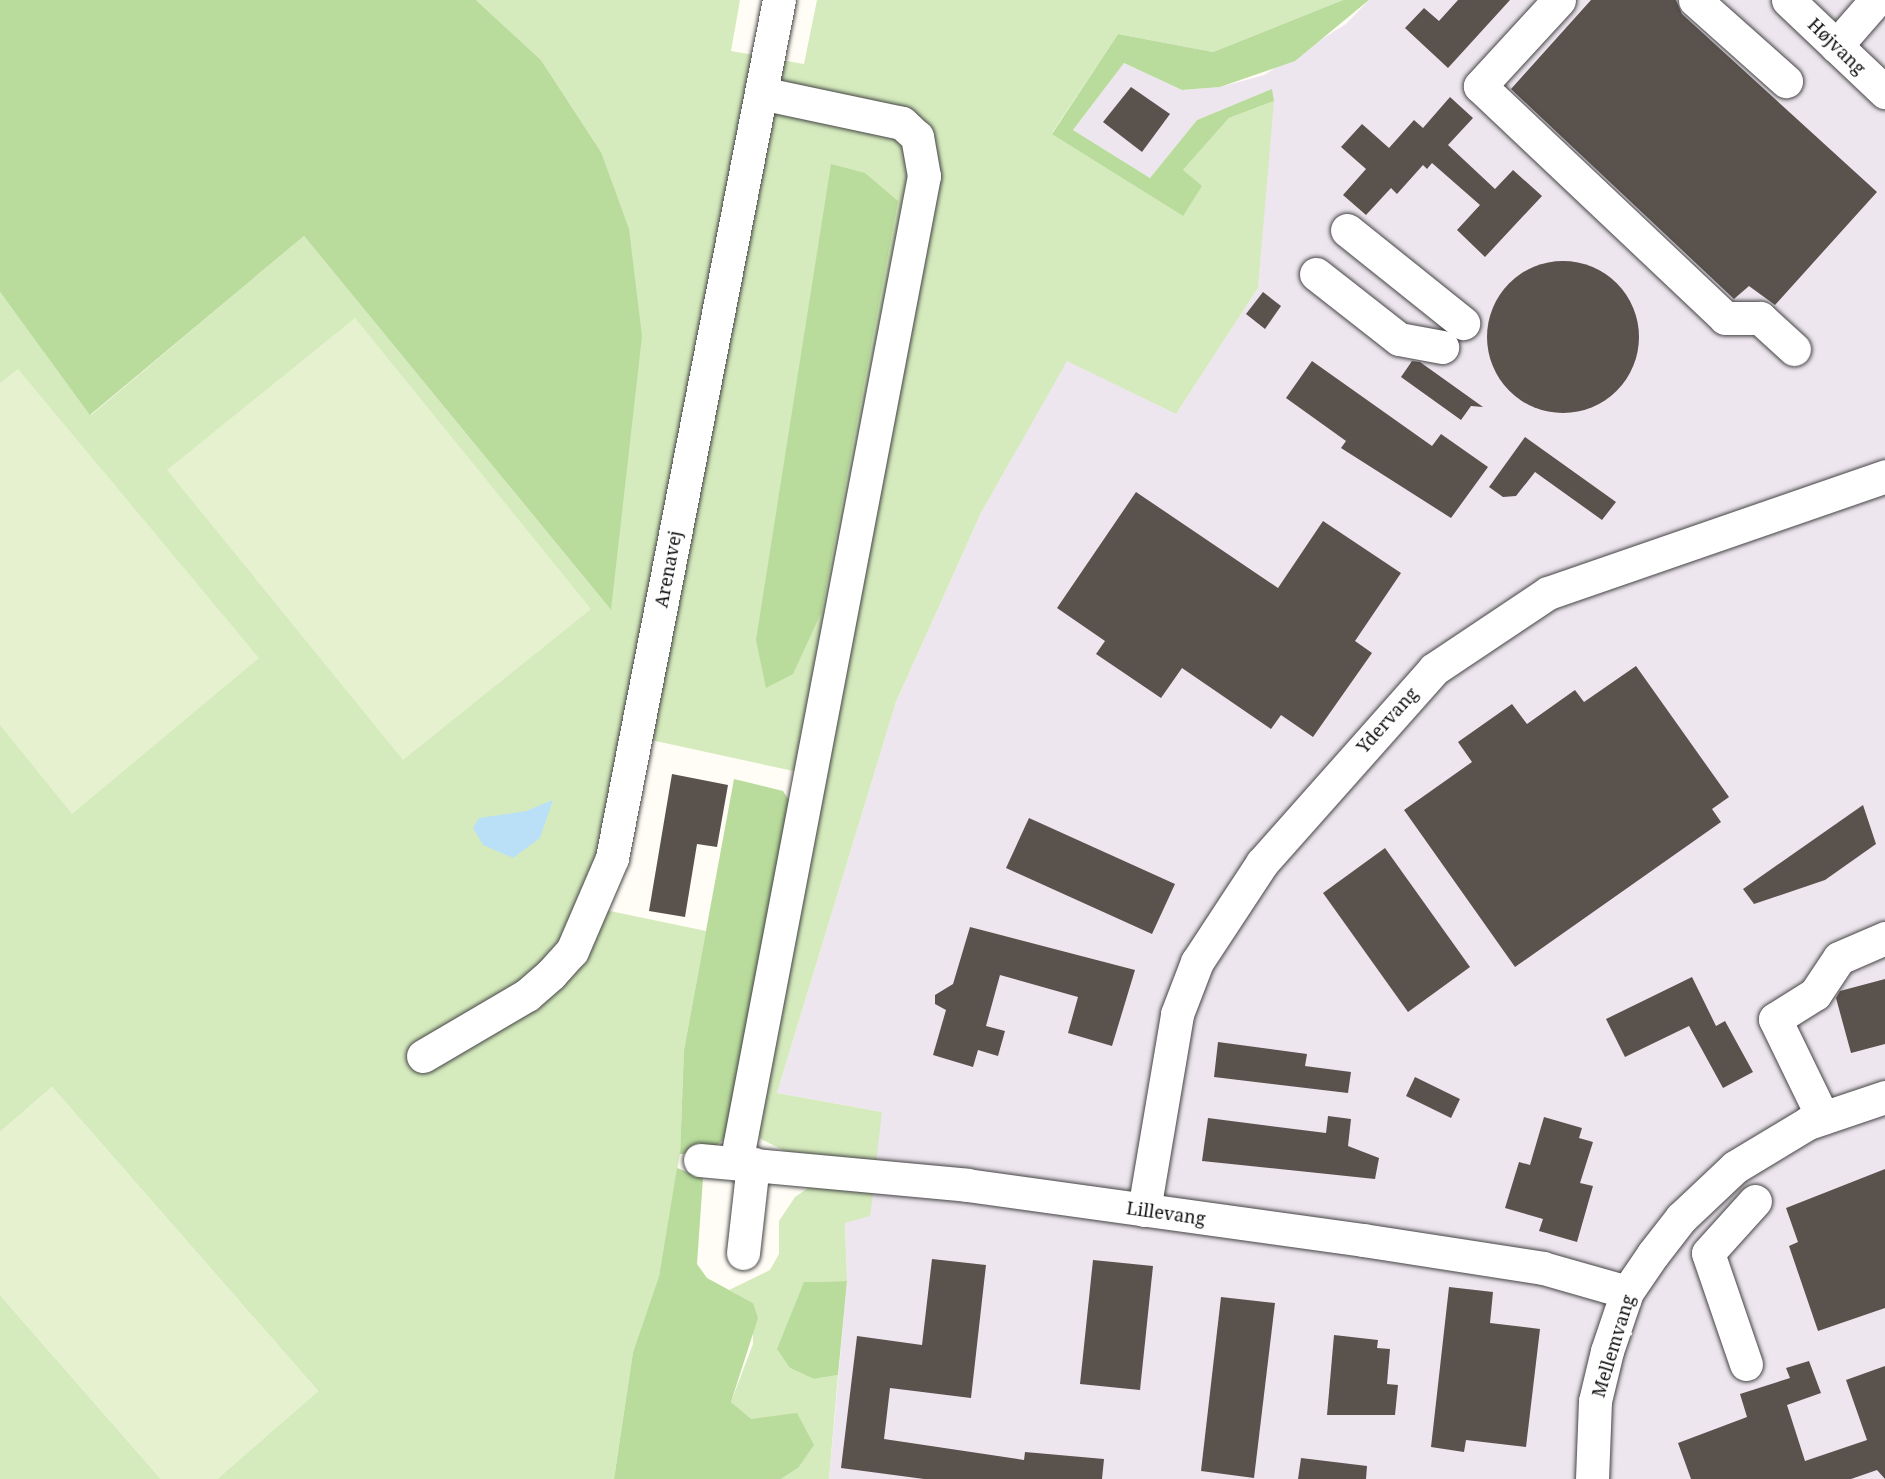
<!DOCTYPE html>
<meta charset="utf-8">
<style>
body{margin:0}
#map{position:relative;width:1885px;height:1479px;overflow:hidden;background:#fffdf5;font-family:"Noto Serif",serif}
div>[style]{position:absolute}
.industrial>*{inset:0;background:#eee6ef}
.green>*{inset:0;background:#d5ebbd}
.forest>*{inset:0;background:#b9dc9c}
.pitch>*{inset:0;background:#e6f2cf}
.water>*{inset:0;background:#b9e0f7}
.building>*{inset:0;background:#5a524d}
.round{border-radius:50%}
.roads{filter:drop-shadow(0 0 2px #444) drop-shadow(0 0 2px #444)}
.minor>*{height:33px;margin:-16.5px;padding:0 16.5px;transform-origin:16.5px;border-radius:16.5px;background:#fff}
span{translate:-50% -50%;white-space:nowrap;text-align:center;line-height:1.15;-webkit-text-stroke:7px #fff;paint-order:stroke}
.street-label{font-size:18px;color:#111}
</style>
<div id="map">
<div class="industrial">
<div style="clip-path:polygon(1369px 0,1885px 0,1885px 1479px,829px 1479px,847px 1281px,845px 1223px,882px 1112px,777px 1093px,896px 702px,981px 513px,1067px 360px,1176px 414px,1258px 288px,1272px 90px,1197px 120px,1150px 178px,1073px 130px,1124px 63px,1182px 90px,1220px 87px,1264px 75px,1346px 24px)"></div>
</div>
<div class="green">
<div style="clip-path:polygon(476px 0,740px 0,731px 51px,754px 55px,586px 906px,706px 931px,684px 1050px,680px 1154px,659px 1276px,633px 1352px,614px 1479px,217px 1479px,318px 1391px,52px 1087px,0 1132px,0 292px,91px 415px,304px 236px,610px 609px,601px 152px,541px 60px)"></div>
<div style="clip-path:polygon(817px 0,1343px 0,1213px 52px,1118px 34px,1052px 133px,1183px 216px,1182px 171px,1229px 118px,1274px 101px,1258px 288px,1176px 414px,1067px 361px,981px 513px,896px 702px,777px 1093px,882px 1112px,876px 1164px,795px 1156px,761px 1139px,754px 1125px,821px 777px,651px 740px,781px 60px,804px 64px)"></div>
<div style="clip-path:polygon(817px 1182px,874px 1186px,870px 1216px,845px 1223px,847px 1281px,804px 1282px,790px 1368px,814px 1379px,838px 1375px,829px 1479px,781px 1479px,798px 1468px,731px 1402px,753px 1344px,753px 1303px,729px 1290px,770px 1270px,779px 1254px,779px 1221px,795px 1197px)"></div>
<div style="clip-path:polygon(0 1295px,161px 1479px,0 1479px)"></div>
</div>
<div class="forest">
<div style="clip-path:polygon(0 0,476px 0,541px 60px,601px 152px,629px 229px,642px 336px,611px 610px,304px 236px,90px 415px,0 292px)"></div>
<div style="clip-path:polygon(1343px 0,1369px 0,1295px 61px,1220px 87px,1182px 90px,1124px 63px,1073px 130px,1150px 178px,1197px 120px,1272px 89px,1274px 101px,1229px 118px,1183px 170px,1202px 186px,1183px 216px,1052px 134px,1118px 34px,1213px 52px)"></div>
<div style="clip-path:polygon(831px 164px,865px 173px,898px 201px,821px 613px,793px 674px,766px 688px,756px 640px)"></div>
<div style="clip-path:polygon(734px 779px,783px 791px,789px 800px,738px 1129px,705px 1154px,680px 1154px,684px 1050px)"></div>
<div style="clip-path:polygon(677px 1168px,703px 1178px,697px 1264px,707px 1278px,753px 1303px,758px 1318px,731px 1402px,751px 1419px,797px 1413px,814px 1445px,798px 1468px,781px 1479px,614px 1479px,633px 1352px,659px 1276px)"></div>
<div style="clip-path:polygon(847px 1281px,838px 1375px,814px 1379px,790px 1368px,777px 1349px,804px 1282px)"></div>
</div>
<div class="pitch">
<div style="clip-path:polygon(355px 318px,591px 609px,403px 760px,167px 470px)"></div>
<div style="clip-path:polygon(18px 369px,259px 658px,72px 814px,0 725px,0 383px)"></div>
<div style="clip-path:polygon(52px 1087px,318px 1391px,217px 1479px,161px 1479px,0 1295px,0 1132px)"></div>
</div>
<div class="water">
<div style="clip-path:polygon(553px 800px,540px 838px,513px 858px,483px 845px,473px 828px,479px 818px,526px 811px)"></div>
</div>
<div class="building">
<div style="clip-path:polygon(1458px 0,1510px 0,1448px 68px,1405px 28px,1424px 8px,1439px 21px)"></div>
<div style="clip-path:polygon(1591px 0,1676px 0,1682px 14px,1877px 192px,1775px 305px,1749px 286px,1734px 299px,1511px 89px)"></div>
<div style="clip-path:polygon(1131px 87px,1170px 114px,1142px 152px,1103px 122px)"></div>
<div style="clip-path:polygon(1450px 97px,1473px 118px,1448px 145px,1495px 189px,1513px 170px,1542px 196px,1485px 257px,1457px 230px,1480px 205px,1432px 163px,1427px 169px,1423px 165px,1397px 194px,1391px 188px,1366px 215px,1343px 195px,1366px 169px,1341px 147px,1362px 124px,1389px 148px,1414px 120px,1423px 128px)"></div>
<div class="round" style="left:1487px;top:261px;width:152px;height:152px"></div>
<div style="clip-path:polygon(1263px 292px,1281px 306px,1265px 329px,1246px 314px)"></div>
<div style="clip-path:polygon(1312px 361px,1432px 446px,1441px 434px,1488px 467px,1451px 518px,1341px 448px,1346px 441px,1286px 398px)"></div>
<div style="clip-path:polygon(1412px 361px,1420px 362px,1483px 407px,1471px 406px,1461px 420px,1401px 377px)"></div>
<div style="clip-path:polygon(1525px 437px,1616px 502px,1602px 520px,1535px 472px,1516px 496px,1503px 497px,1489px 487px)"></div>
<div style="clip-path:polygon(1136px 492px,1278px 588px,1323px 521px,1401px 573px,1355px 641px,1372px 653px,1313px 737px,1281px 715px,1271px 729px,1182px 668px,1161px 698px,1096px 654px,1105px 641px,1057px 608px)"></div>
<div style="clip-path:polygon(1636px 666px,1729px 797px,1712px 809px,1721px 822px,1515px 967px,1404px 810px,1472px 762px,1458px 742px,1512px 704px,1527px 724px,1575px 690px,1584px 702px)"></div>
<div style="clip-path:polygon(672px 774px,728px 785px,717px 847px,697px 844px,685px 917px,649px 911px)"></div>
<div style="clip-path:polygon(1863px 805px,1876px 844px,1825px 880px,1754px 904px,1743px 889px)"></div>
<div style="clip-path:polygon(1029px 818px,1175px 884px,1152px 934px,1006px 868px)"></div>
<div style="clip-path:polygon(1385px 848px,1470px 967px,1408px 1012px,1323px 893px)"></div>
<div style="clip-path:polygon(970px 927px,1135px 970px,1112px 1046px,1068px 1033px,1078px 997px,1000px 975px,986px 1026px,1005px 1031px,998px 1056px,978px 1050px,973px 1067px,933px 1055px,946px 1010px,935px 1004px,935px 995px,953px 984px)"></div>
<div style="clip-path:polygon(1692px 977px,1716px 1026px,1725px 1021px,1753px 1072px,1723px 1088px,1689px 1026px,1625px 1057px,1606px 1019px)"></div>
<div style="clip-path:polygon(1885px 979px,1885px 1044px,1851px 1053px,1836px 998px,1840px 991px)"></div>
<div style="clip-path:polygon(1218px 1042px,1307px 1054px,1305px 1066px,1351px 1072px,1348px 1093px,1214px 1077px)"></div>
<div style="clip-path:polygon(1415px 1077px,1460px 1099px,1451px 1118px,1406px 1096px)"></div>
<div style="clip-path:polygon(1328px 1116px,1351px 1119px,1348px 1146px,1379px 1158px,1375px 1179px,1202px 1161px,1208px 1118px,1326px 1133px)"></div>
<div style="clip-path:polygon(1544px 1117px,1582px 1128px,1579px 1138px,1593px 1142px,1580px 1183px,1593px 1186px,1577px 1242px,1539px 1231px,1543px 1219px,1505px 1208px,1519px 1162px,1530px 1165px)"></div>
<div style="clip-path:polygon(1885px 1169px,1885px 1308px,1818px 1331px,1789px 1246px,1798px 1242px,1786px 1208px)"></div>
<div style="clip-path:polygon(932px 1259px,986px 1265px,971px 1398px,890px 1388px,884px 1439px,1024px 1460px,1025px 1452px,1104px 1459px,1102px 1479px,924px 1479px,841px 1468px,857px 1336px,922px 1345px)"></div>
<div style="clip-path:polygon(1093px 1260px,1153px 1266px,1140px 1390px,1080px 1384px)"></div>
<div style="clip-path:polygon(1449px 1287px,1493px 1292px,1490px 1323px,1540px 1329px,1526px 1447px,1466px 1440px,1464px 1452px,1431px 1447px)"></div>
<div style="clip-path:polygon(1221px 1297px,1275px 1303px,1254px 1478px,1201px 1471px)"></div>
<div style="clip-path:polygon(1334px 1335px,1378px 1340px,1377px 1348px,1390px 1349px,1387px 1384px,1398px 1385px,1395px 1415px,1327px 1415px)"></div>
<div style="clip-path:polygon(1809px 1361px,1821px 1393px,1787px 1405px,1805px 1461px,1867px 1440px,1846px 1380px,1885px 1366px,1885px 1479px,1877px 1470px,1851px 1479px,1691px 1479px,1678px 1443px,1747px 1417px,1740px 1394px,1790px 1378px,1786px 1368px)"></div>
<div style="clip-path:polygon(1301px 1458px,1367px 1466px,1366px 1479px,1298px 1479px)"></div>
</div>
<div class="roads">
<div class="minor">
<div style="left:1559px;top:0;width:117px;rotate:132.6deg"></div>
<div style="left:1480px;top:86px;width:337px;rotate:43.4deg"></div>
<div style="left:1725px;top:318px;width:35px"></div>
<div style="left:1760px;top:318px;width:46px;rotate:42.4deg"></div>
<div style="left:1695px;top:0;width:122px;rotate:41.7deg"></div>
<div style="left:1788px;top:0;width:134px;rotate:43.5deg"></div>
<div style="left:1836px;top:46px;width:61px;rotate:-49deg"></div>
<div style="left:1347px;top:230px;width:149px;rotate:38.7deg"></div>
<div style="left:1316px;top:274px;width:105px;rotate:38.1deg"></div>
<div style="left:1399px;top:339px;width:44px;rotate:10.5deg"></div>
<div style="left:423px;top:1056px;width:121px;rotate:-30.4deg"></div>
<div style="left:527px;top:995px;width:32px;rotate:-41deg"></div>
<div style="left:551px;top:974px;width:31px;rotate:-48deg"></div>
<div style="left:572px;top:951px;width:101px;rotate:-66.7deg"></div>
<div style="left:612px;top:858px;width:874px;rotate:-78.99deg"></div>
<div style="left:1823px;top:1118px;width:110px;rotate:-115.9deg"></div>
<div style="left:1775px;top:1019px;width:47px;rotate:-32deg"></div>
<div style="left:1815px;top:994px;width:43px;rotate:-56.3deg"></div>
<div style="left:1839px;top:958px;width:50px;rotate:-23.5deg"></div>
<div style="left:700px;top:1160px;width:268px;rotate:5.3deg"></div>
<div style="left:967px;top:1185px;width:400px;rotate:7.9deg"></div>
<div style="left:1363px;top:1240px;width:182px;rotate:8.8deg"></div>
<div style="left:1543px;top:1268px;width:87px;rotate:15.9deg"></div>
<div style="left:736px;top:1163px;width:1005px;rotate:-79.22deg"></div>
<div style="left:924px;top:176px;width:40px;rotate:-100deg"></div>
<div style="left:917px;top:137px;width:21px;rotate:-137deg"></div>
<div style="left:902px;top:123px;width:144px;rotate:-168deg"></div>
<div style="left:1144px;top:1210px;width:199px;rotate:-80.4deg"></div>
<div style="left:1177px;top:1014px;width:56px;rotate:-69deg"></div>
<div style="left:1197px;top:962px;width:118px;rotate:-56.7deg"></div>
<div style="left:1262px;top:863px;width:259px;rotate:-48.4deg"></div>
<div style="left:1434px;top:669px;width:137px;rotate:-33.7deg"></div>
<div style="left:1548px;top:593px;width:357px;rotate:-19.1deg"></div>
<div style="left:743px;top:1253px;width:90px;rotate:-83.6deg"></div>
<div style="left:1746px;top:1364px;width:117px;rotate:-108.9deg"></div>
<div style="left:1708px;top:1253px;width:70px;rotate:-47.9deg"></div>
<div style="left:1592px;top:1479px;width:78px;rotate:-87.8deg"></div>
<div style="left:1595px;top:1401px;width:51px;rotate:-76.5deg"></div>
<div style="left:1607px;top:1351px;width:62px;rotate:-71.3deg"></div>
<div style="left:1627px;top:1292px;width:46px;rotate:-55.6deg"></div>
<div style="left:1653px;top:1254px;width:46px;rotate:-52.1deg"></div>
<div style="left:1681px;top:1218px;width:74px;rotate:-43.4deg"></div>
<div style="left:1735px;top:1167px;width:85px;rotate:-31.1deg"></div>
<div style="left:1808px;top:1123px;width:81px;rotate:-18.7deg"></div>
</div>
</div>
<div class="street-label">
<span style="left:1837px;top:46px;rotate:44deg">Højvang</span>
<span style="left:668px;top:569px;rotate:-79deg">Arenavej</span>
<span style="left:1387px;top:720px;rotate:-48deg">Ydervang</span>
<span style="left:1166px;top:1213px;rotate:8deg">Lillevang</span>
<span style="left:1613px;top:1346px;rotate:-73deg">Mellemvang</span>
</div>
</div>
